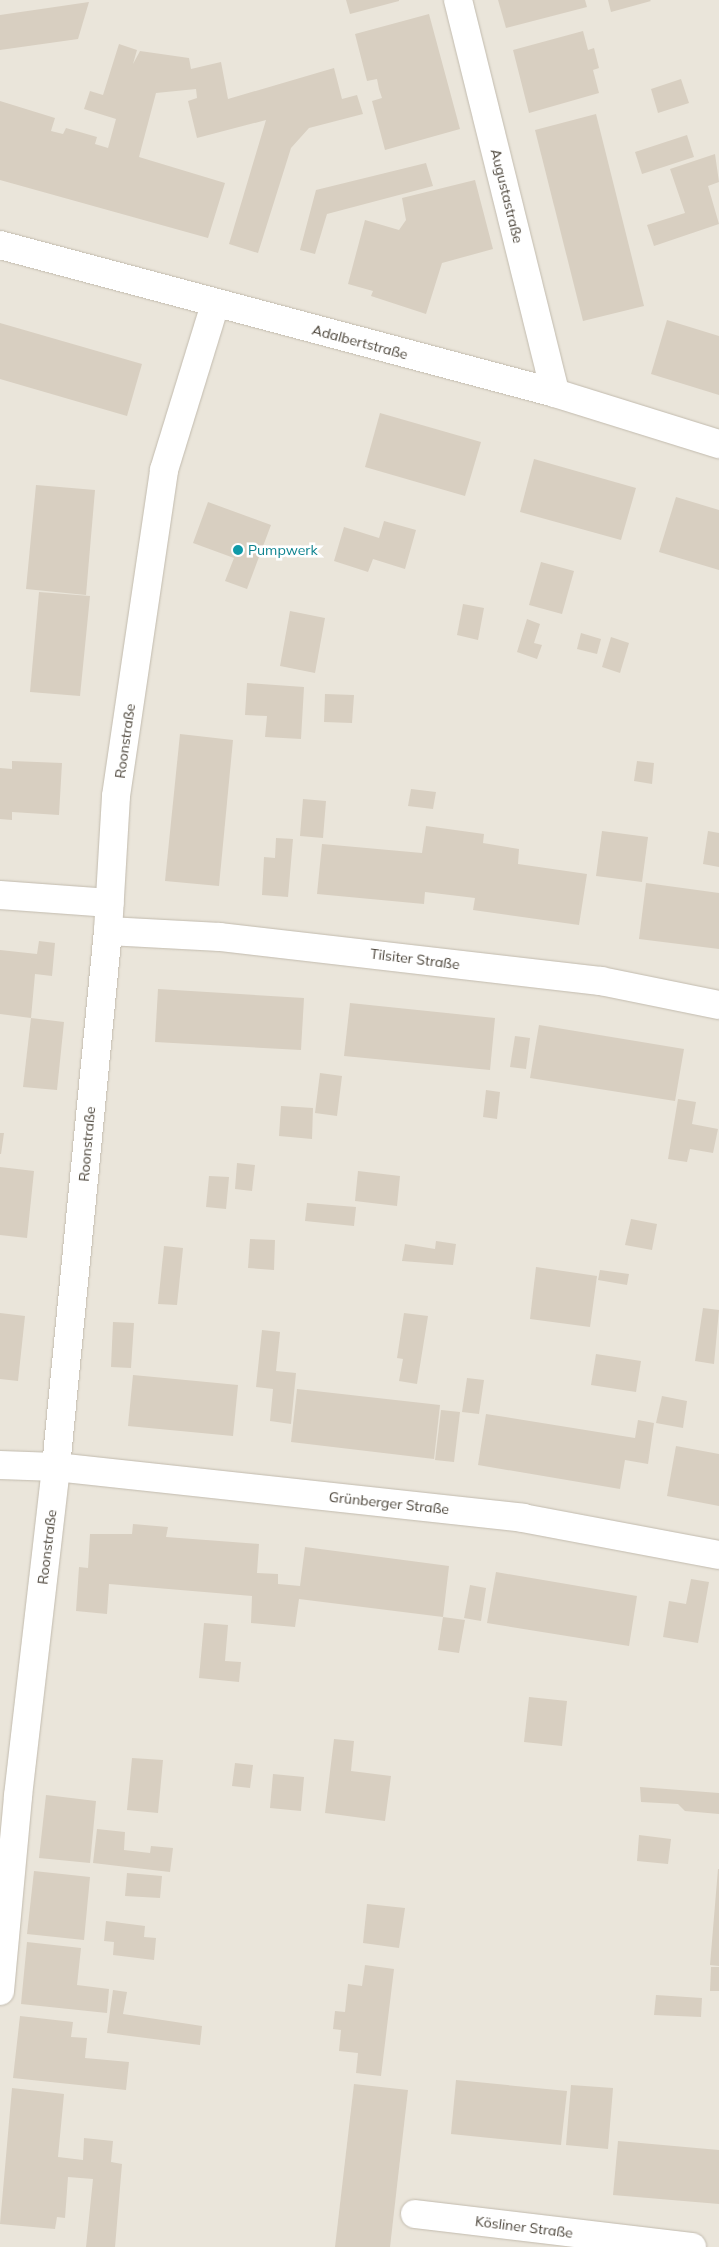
<!DOCTYPE html>
<meta charset="utf-8">
<style>
body{margin:0}
#map{position:relative;width:719px;height:2247px;overflow:hidden;background:#f6f3ec;font-family:Mulish,sans-serif}
div>[style]{position:absolute}
.residential>*{inset:0;background:#eae5da}
.building>*{inset:0;background:#d8cfc1}
.roads{filter:drop-shadow(0 0 1px #c2bbae) drop-shadow(0 0 1px #c2bbae)}
.street>*{height:28px;margin:-14px;padding:0 14px;transform-origin:14px;border-radius:14px;background:#fff}
.dots>*{width:14px;height:14px;translate:-50% -50%;box-sizing:border-box;border:2px solid #fff;border-radius:50%}
span{translate:-50% -50%;white-space:nowrap;text-align:center;line-height:1.15;-webkit-text-stroke:5px #fff;paint-order:stroke}
.street-label{font-size:14px;color:#4b4439}
.culture-label{font-size:14px;color:#0d838f}
.left{translate:0 -50%;text-align:left}
</style>
<div id="map">
<div class="residential">
<div style="clip-path:polygon(0 0,719px 0,719px 2247px,0 2247px)"></div>
</div>
<div class="building">
<div style="clip-path:polygon(346px 0,399px 0,399px 1px,350px 14px)"></div>
<div style="clip-path:polygon(498px 0,585px 0,587px 7px,506px 28px)"></div>
<div style="clip-path:polygon(608px 0,650px 0,651px 1px,611px 12px)"></div>
<div style="clip-path:polygon(89px 2px,78px 39px,0 50px,0 15px)"></div>
<div style="clip-path:polygon(429px 14px,460px 129px,385px 150px,372px 101px,382px 98px,379px 89px,377px 79px,367px 81px,355px 34px)"></div>
<div style="clip-path:polygon(583px 31px,588px 50px,594px 48px,599px 68px,593px 70px,599px 93px,529px 113px,513px 50px)"></div>
<div style="clip-path:polygon(119px 44px,137px 50px,133px 64px,140px 51px,189px 58px,191px 69px,221px 62px,228px 99px,334px 68px,342px 99px,357px 95px,363px 114px,309px 128px,291px 148px,258px 253px,229px 244px,266px 120px,197px 138px,188px 101px,197px 98px,196px 89px,156px 93px,139px 157px,225px 183px,208px 238px,0 180px,0 101px,55px 118px,51px 131px,63px 134px,66px 128px,97px 137px,95px 144px,108px 148px,116px 119px,84px 109px,90px 91px,103px 95px)"></div>
<div style="clip-path:polygon(681px 79px,689px 103px,658px 113px,651px 89px)"></div>
<div style="clip-path:polygon(596px 114px,644px 306px,583px 321px,535px 130px)"></div>
<div style="clip-path:polygon(687px 135px,694px 157px,642px 174px,635px 152px)"></div>
<div style="clip-path:polygon(715px 154px,719px 182px,708px 186px,719px 224px,654px 246px,647px 225px,685px 213px,670px 169px)"></div>
<div style="clip-path:polygon(426px 163px,433px 186px,327px 214px,315px 254px,300px 250px,316px 190px)"></div>
<div style="clip-path:polygon(475px 180px,493px 249px,442px 263px,426px 314px,371px 296px,373px 291px,348px 284px,365px 220px,399px 230px,406px 220px,402px 198px)"></div>
<div style="clip-path:polygon(667px 320px,719px 336px,719px 395px,651px 374px)"></div>
<div style="clip-path:polygon(0 323px,142px 364px,127px 416px,0 379px)"></div>
<div style="clip-path:polygon(380px 413px,481px 442px,465px 496px,365px 467px)"></div>
<div style="clip-path:polygon(534px 459px,636px 488px,621px 540px,520px 512px)"></div>
<div style="clip-path:polygon(36px 485px,95px 490px,86px 595px,26px 589px)"></div>
<div style="clip-path:polygon(676px 497px,719px 510px,719px 570px,659px 552px)"></div>
<div style="clip-path:polygon(208px 502px,271px 525px,247px 589px,225px 581px,234px 558px,193px 543px)"></div>
<div style="clip-path:polygon(384px 521px,416px 530px,405px 569px,373px 559px,368px 572px,334px 561px,344px 527px,379px 538px)"></div>
<div style="clip-path:polygon(541px 562px,574px 571px,562px 614px,529px 605px)"></div>
<div style="clip-path:polygon(39px 592px,90px 596px,80px 696px,30px 692px)"></div>
<div style="clip-path:polygon(463px 604px,484px 608px,478px 640px,457px 635px)"></div>
<div style="clip-path:polygon(290px 611px,325px 618px,315px 673px,280px 666px)"></div>
<div style="clip-path:polygon(527px 619px,540px 624px,534px 643px,542px 645px,537px 659px,517px 652px)"></div>
<div style="clip-path:polygon(581px 633px,601px 639px,597px 654px,577px 649px)"></div>
<div style="clip-path:polygon(611px 637px,629px 643px,620px 673px,602px 667px)"></div>
<div style="clip-path:polygon(247px 683px,304px 687px,301px 739px,265px 737px,267px 716px,245px 715px)"></div>
<div style="clip-path:polygon(325px 694px,354px 695px,352px 723px,324px 722px)"></div>
<div style="clip-path:polygon(180px 734px,233px 740px,219px 886px,165px 881px)"></div>
<div style="clip-path:polygon(12px 761px,62px 763px,59px 815px,12px 812px,12px 820px,0 819px,0 768px,12px 769px)"></div>
<div style="clip-path:polygon(637px 761px,654px 763px,652px 784px,634px 781px)"></div>
<div style="clip-path:polygon(411px 789px,436px 792px,433px 809px,408px 806px)"></div>
<div style="clip-path:polygon(303px 799px,326px 801px,323px 838px,300px 836px)"></div>
<div style="clip-path:polygon(426px 826px,484px 834px,483px 843px,519px 849px,518px 864px,587px 874px,579px 925px,473px 910px,475px 898px,425px 892px,424px 904px,317px 894px,322px 844px,422px 853px)"></div>
<div style="clip-path:polygon(602px 831px,648px 837px,642px 882px,596px 876px)"></div>
<div style="clip-path:polygon(708px 831px,719px 833px,719px 867px,703px 864px)"></div>
<div style="clip-path:polygon(276px 838px,293px 839px,288px 897px,262px 895px,264px 857px,275px 858px)"></div>
<div style="clip-path:polygon(646px 883px,719px 893px,719px 949px,639px 939px)"></div>
<div style="clip-path:polygon(39px 941px,55px 943px,52px 976px,35px 974px,31px 1018px,0 1014px,0 950px,37px 954px)"></div>
<div style="clip-path:polygon(158px 989px,304px 998px,301px 1050px,155px 1042px)"></div>
<div style="clip-path:polygon(350px 1003px,495px 1018px,490px 1070px,344px 1056px)"></div>
<div style="clip-path:polygon(31px 1018px,64px 1022px,57px 1090px,23px 1087px)"></div>
<div style="clip-path:polygon(539px 1025px,684px 1049px,675px 1101px,530px 1078px)"></div>
<div style="clip-path:polygon(515px 1036px,530px 1038px,526px 1069px,510px 1067px)"></div>
<div style="clip-path:polygon(320px 1073px,342px 1076px,337px 1116px,315px 1113px)"></div>
<div style="clip-path:polygon(486px 1090px,500px 1092px,497px 1119px,483px 1117px)"></div>
<div style="clip-path:polygon(678px 1099px,696px 1102px,692px 1124px,718px 1129px,713px 1153px,690px 1149px,687px 1162px,668px 1159px)"></div>
<div style="clip-path:polygon(281px 1106px,313px 1108px,312px 1139px,279px 1136px)"></div>
<div style="clip-path:polygon(0 1133px,4px 1133px,1px 1154px,0 1154px)"></div>
<div style="clip-path:polygon(237px 1163px,255px 1165px,252px 1191px,235px 1189px)"></div>
<div style="clip-path:polygon(0 1167px,34px 1171px,27px 1238px,0 1235px)"></div>
<div style="clip-path:polygon(358px 1171px,400px 1176px,397px 1206px,355px 1201px)"></div>
<div style="clip-path:polygon(209px 1176px,229px 1177px,226px 1209px,206px 1207px)"></div>
<div style="clip-path:polygon(307px 1203px,356px 1207px,354px 1226px,305px 1221px)"></div>
<div style="clip-path:polygon(631px 1219px,657px 1224px,652px 1250px,625px 1245px)"></div>
<div style="clip-path:polygon(250px 1239px,275px 1240px,274px 1270px,248px 1268px)"></div>
<div style="clip-path:polygon(436px 1241px,456px 1244px,453px 1265px,402px 1261px,405px 1244px,435px 1249px)"></div>
<div style="clip-path:polygon(164px 1246px,183px 1248px,177px 1305px,158px 1304px)"></div>
<div style="clip-path:polygon(536px 1267px,597px 1276px,590px 1327px,530px 1319px)"></div>
<div style="clip-path:polygon(600px 1270px,629px 1274px,627px 1285px,598px 1280px)"></div>
<div style="clip-path:polygon(703px 1308px,719px 1310px,714px 1364px,695px 1361px)"></div>
<div style="clip-path:polygon(0 1313px,25px 1316px,18px 1381px,0 1379px)"></div>
<div style="clip-path:polygon(404px 1313px,428px 1316px,417px 1384px,399px 1381px,403px 1359px,397px 1358px)"></div>
<div style="clip-path:polygon(113px 1322px,134px 1323px,131px 1368px,111px 1367px)"></div>
<div style="clip-path:polygon(262px 1330px,280px 1332px,276px 1371px,296px 1373px,291px 1424px,270px 1421px,273px 1389px,256px 1387px)"></div>
<div style="clip-path:polygon(596px 1354px,641px 1361px,636px 1392px,591px 1385px)"></div>
<div style="clip-path:polygon(133px 1375px,238px 1385px,233px 1436px,128px 1426px)"></div>
<div style="clip-path:polygon(467px 1378px,484px 1380px,479px 1414px,462px 1412px)"></div>
<div style="clip-path:polygon(297px 1389px,440px 1405px,434px 1459px,291px 1442px)"></div>
<div style="clip-path:polygon(662px 1396px,687px 1401px,683px 1428px,656px 1423px)"></div>
<div style="clip-path:polygon(441px 1410px,460px 1412px,454px 1462px,435px 1460px)"></div>
<div style="clip-path:polygon(486px 1414px,635px 1438px,638px 1420px,654px 1423px,648px 1464px,625px 1460px,620px 1489px,478px 1465px)"></div>
<div style="clip-path:polygon(676px 1446px,719px 1454px,719px 1506px,667px 1496px)"></div>
<div style="clip-path:polygon(133px 1524px,168px 1527px,166px 1537px,259px 1544px,257px 1573px,278px 1574px,278px 1584px,300px 1586px,305px 1547px,449px 1566px,443px 1617px,299px 1599px,295px 1627px,251px 1623px,252px 1596px,109px 1584px,107px 1614px,76px 1611px,79px 1567px,88px 1568px,90px 1534px,132px 1534px)"></div>
<div style="clip-path:polygon(496px 1572px,637px 1596px,629px 1646px,487px 1623px)"></div>
<div style="clip-path:polygon(691px 1579px,709px 1582px,698px 1643px,663px 1637px,669px 1601px,686px 1604px)"></div>
<div style="clip-path:polygon(470px 1585px,486px 1588px,481px 1621px,464px 1618px)"></div>
<div style="clip-path:polygon(443px 1617px,465px 1620px,459px 1653px,438px 1650px)"></div>
<div style="clip-path:polygon(204px 1623px,228px 1625px,225px 1661px,241px 1662px,239px 1682px,199px 1678px)"></div>
<div style="clip-path:polygon(529px 1697px,567px 1701px,562px 1746px,524px 1742px)"></div>
<div style="clip-path:polygon(334px 1739px,354px 1741px,351px 1771px,391px 1776px,385px 1821px,325px 1813px)"></div>
<div style="clip-path:polygon(132px 1758px,163px 1760px,158px 1813px,127px 1810px)"></div>
<div style="clip-path:polygon(235px 1763px,253px 1765px,250px 1788px,232px 1786px)"></div>
<div style="clip-path:polygon(273px 1774px,304px 1777px,301px 1811px,270px 1808px)"></div>
<div style="clip-path:polygon(640px 1787px,719px 1793px,719px 1814px,685px 1811px,678px 1804px,641px 1802px)"></div>
<div style="clip-path:polygon(46px 1795px,96px 1801px,90px 1863px,39px 1858px)"></div>
<div style="clip-path:polygon(97px 1829px,125px 1832px,124px 1850px,150px 1853px,151px 1846px,173px 1848px,170px 1872px,93px 1863px)"></div>
<div style="clip-path:polygon(639px 1835px,671px 1839px,668px 1864px,637px 1861px)"></div>
<div style="clip-path:polygon(718px 1869px,719px 1869px,719px 1966px,710px 1965px)"></div>
<div style="clip-path:polygon(34px 1871px,90px 1877px,84px 1940px,27px 1934px)"></div>
<div style="clip-path:polygon(127px 1873px,162px 1876px,160px 1898px,125px 1896px)"></div>
<div style="clip-path:polygon(367px 1904px,405px 1908px,399px 1948px,363px 1943px)"></div>
<div style="clip-path:polygon(106px 1921px,145px 1926px,144px 1937px,156px 1938px,154px 1960px,113px 1955px,114px 1942px,104px 1941px)"></div>
<div style="clip-path:polygon(27px 1942px,81px 1948px,77px 1985px,109px 1989px,107px 2013px,21px 2004px)"></div>
<div style="clip-path:polygon(365px 1965px,394px 1969px,381px 2076px,356px 2073px,358px 2053px,339px 2051px,341px 2030px,333px 2029px,335px 2011px,345px 2012px,348px 1984px,362px 1986px)"></div>
<div style="clip-path:polygon(711px 1967px,719px 1967px,719px 1991px,710px 1991px)"></div>
<div style="clip-path:polygon(113px 1990px,127px 1992px,123px 2014px,202px 2026px,200px 2045px,107px 2033px)"></div>
<div style="clip-path:polygon(656px 1995px,702px 1998px,701px 2017px,654px 2015px)"></div>
<div style="clip-path:polygon(20px 2016px,73px 2022px,71px 2037px,87px 2038px,85px 2058px,129px 2062px,126px 2090px,13px 2078px)"></div>
<div style="clip-path:polygon(456px 2080px,567px 2091px,561px 2145px,451px 2134px)"></div>
<div style="clip-path:polygon(354px 2084px,408px 2090px,390px 2247px,335px 2247px)"></div>
<div style="clip-path:polygon(571px 2085px,613px 2088px,608px 2149px,566px 2145px)"></div>
<div style="clip-path:polygon(12px 2088px,64px 2094px,58px 2157px,83px 2160px,84px 2138px,113px 2141px,111px 2162px,122px 2164px,115px 2247px,86px 2247px,93px 2179px,68px 2177px,65px 2218px,57px 2217px,55px 2229px,0 2224px)"></div>
<div style="clip-path:polygon(618px 2141px,719px 2150px,719px 2204px,613px 2195px)"></div>
</div>
<div class="roads">
<div class="street">
<div style="left:458px;top:0;width:405px;rotate:76.1deg"></div>
<div style="left:0;top:245px;width:574px;rotate:14.93deg"></div>
<div style="left:555px;top:393px;width:172px;rotate:17.3deg"></div>
<div style="left:0;top:895px;width:110px;rotate:4.2deg"></div>
<div style="left:108px;top:931px;width:112px;rotate:3.1deg"></div>
<div style="left:220px;top:937px;width:384px;rotate:6.6deg"></div>
<div style="left:601px;top:981px;width:120px;rotate:11.5deg"></div>
<div style="left:0;top:1465px;width:56px;rotate:2deg"></div>
<div style="left:56px;top:1467px;width:470px;rotate:6.2deg"></div>
<div style="left:523px;top:1518px;width:199px;rotate:10.7deg"></div>
<div style="left:0;top:1991px;width:196px;rotate:-84.7deg"></div>
<div style="left:18px;top:1796px;width:331px;rotate:-83.4deg"></div>
<div style="left:56px;top:1467px;width:539px;rotate:-84.46deg"></div>
<div style="left:108px;top:931px;width:135px;rotate:-86.6deg"></div>
<div style="left:116px;top:796px;width:330px;rotate:-81.6deg"></div>
<div style="left:164px;top:470px;width:174px;rotate:-72.9deg"></div>
<div style="left:415px;top:2214px;width:279px;rotate:6.8deg"></div>
</div>
</div>
<div class="dots">
<div style="left:238px;top:550px;background:#0f9aa8"></div>
</div>
<div class="street-label">
<span style="left:507px;top:196px;rotate:76deg">Augustastraße</span>
<span style="left:360px;top:342px;rotate:15deg">Adalbertstraße</span>
<span style="left:125px;top:741px;rotate:-82deg">Roonstraße</span>
<span style="left:415px;top:959px;rotate:7deg">Tilsiter Straße</span>
<span style="left:87px;top:1144px;rotate:-85deg">Roonstraße</span>
<span style="left:389px;top:1503px;rotate:6deg">Grünberger Straße</span>
<span style="left:47px;top:1547px;rotate:-83deg">Roonstraße</span>
<span style="left:524px;top:2227px;rotate:7deg">Kösliner Straße</span>
</div>
<div class="culture-label">
<span class="left" style="left:248px;top:550px">Pumpwerk</span>
</div>
</div>
